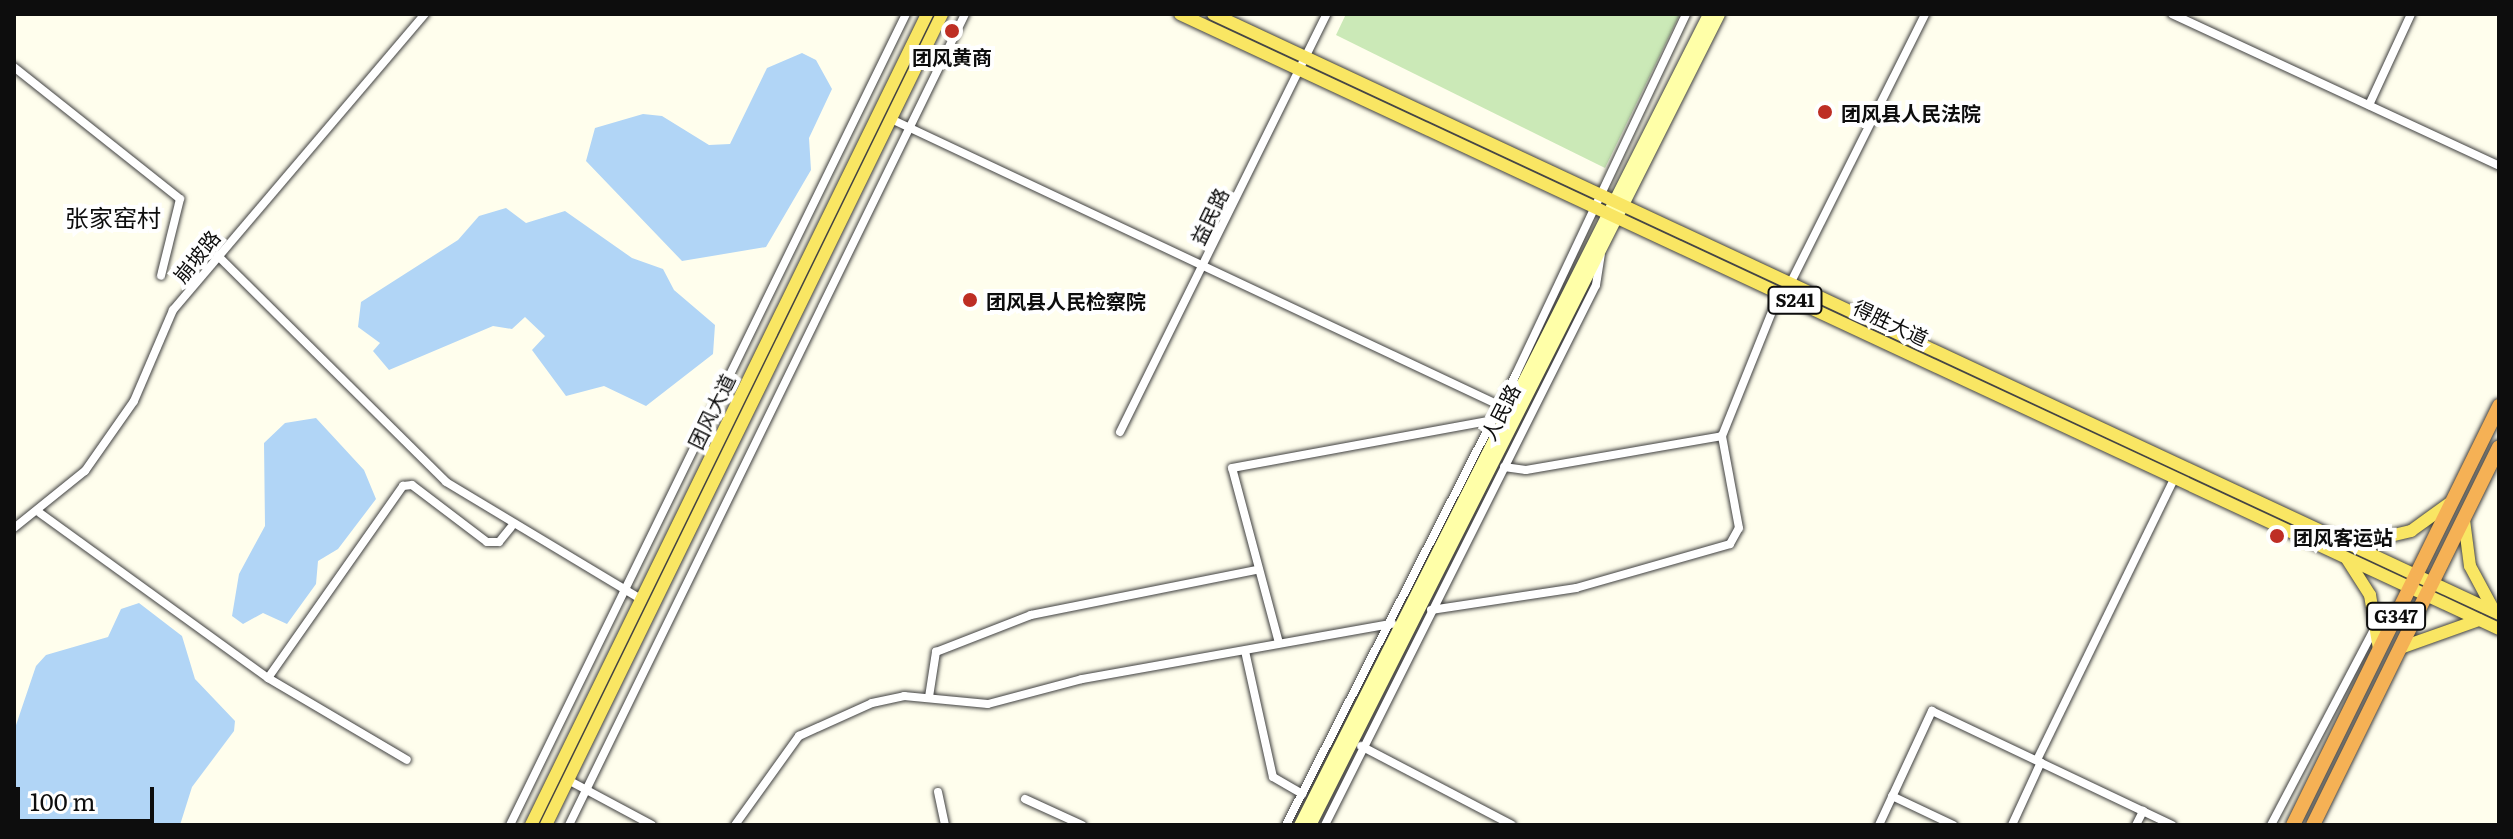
<!DOCTYPE html>
<meta charset="utf-8">
<style>
body{margin:0}
#map{position:relative;width:2513px;height:839px;overflow:hidden;background:#fffeed;font-family:Literata,"Noto Sans SC",serif}
div>[style]{position:absolute}
.green>*{inset:0;background:#cbe9b7}
.water>*{inset:0;background:#b1d5f6}
.roads{filter:drop-shadow(0 0 2px #404040) drop-shadow(0 0 2px #404040)}
.street>*{height:8px;margin:-4px;padding:0 4px;transform-origin:4px;border-radius:4px;background:#fff}
.secondary>*{height:11px;margin:-5.5px;padding:0 5.5px;transform-origin:5.5px;border-radius:5.5px;background:#ffffa8}
.primary>*{height:12px;margin:-6px;padding:0 6px;transform-origin:6px;border-radius:6px;background:#f9e663}
.highway>*{height:14px;margin:-7px;padding:0 7px;transform-origin:7px;border-radius:7px;background:#f5b155}
.dots>*{width:22px;height:22px;translate:-50% -50%;box-sizing:border-box;border:4px solid #fff;border-radius:50%}
span{translate:-50% -50%;white-space:nowrap;text-align:center;line-height:1.15;-webkit-text-stroke:8px #fff;paint-order:stroke}
.shield-label span{padding:2px 6px;background:#fff;border:2px solid;border-radius:6px;-webkit-text-stroke-width:0}
.shield-label{font-size:18px;color:#0d0d0d;font-weight:700}
.poi-label{font-size:20px;color:#0d0d0d;font-weight:700}
.left{translate:0 -50%;text-align:left}
.street-label{font-size:20px;color:#0d0d0d}
.quarter-label{font-size:24px;color:#0d0d0d}
.frame{position:absolute;inset:0;border:16px solid #0d0d0d;pointer-events:none}
.scale{position:absolute;left:16px;top:787px;width:138px;height:36px;box-sizing:border-box;border:4px solid #0d0d0d;border-top:0;padding-left:10px;font-size:24px;line-height:28px;white-space:nowrap;color:#0d0d0d;-webkit-text-stroke:6px #fff;paint-order:stroke}
</style>
<div id="map">
<div class="green">
<div style="clip-path:polygon(1346px 14px,1680px 14px,1605px 168px,1336px 35px)"></div>
</div>
<div class="water">
<div style="clip-path:polygon(802px 53px,816px 60px,832px 89px,809px 138px,811px 170px,766px 247px,682px 261px,586px 161px,595px 128px,643px 114px,662px 116px,709px 145px,730px 144px,767px 68px)"></div>
<div style="clip-path:polygon(506px 208px,526px 223px,565px 211px,632px 258px,663px 269px,674px 290px,715px 325px,713px 354px,646px 406px,604px 386px,566px 396px,532px 350px,545px 336px,525px 317px,512px 329px,493px 326px,389px 370px,373px 351px,380px 343px,358px 327px,361px 302px,458px 240px,479px 216px)"></div>
<div style="clip-path:polygon(316px 418px,364px 470px,376px 499px,338px 549px,318px 561px,316px 584px,287px 624px,263px 613px,243px 624px,232px 616px,239px 574px,265px 526px,264px 443px,285px 423px)"></div>
<div style="clip-path:polygon(139px 603px,182px 636px,195px 679px,235px 721px,234px 731px,192px 787px,180px 825px,14px 825px,14px 731px,36px 666px,46px 655px,108px 637px,121px 609px)"></div>
</div>
<div class="roads">
<div class="street">
<div style="left:2172px;top:14px;width:361px;rotate:24.9deg"></div>
<div style="left:14px;top:67px;width:212px;rotate:38.5deg"></div>
<div style="left:180px;top:199px;width:79px;rotate:103.9deg"></div>
<div style="left:2369px;top:105px;width:100px;rotate:-65.2deg"></div>
<div style="left:891px;top:119px;width:676px;rotate:25.2deg"></div>
<div style="left:217px;top:255px;width:322px;rotate:44.7deg"></div>
<div style="left:446px;top:482px;width:227px;rotate:31deg"></div>
<div style="left:1791px;top:282px;width:300px;rotate:-63.4deg"></div>
<div style="left:1120px;top:432px;width:466px;rotate:-63.7deg"></div>
<div style="left:1504px;top:467px;width:22px;rotate:8deg"></div>
<div style="left:1526px;top:470px;width:199px;rotate:-9.8deg"></div>
<div style="left:1722px;top:436px;width:155px;rotate:-68.1deg"></div>
<div style="left:40px;top:513px;width:281px;rotate:35.9deg"></div>
<div style="left:268px;top:678px;width:161px;rotate:30.5deg"></div>
<div style="left:14px;top:528px;width:91px;rotate:-38.8deg"></div>
<div style="left:85px;top:471px;width:85px;rotate:-55deg"></div>
<div style="left:134px;top:401px;width:99px;rotate:-66.8deg"></div>
<div style="left:173px;top:310px;width:389px;rotate:-49.6deg"></div>
<div style="left:1431px;top:610px;width:147px;rotate:-8.6deg"></div>
<div style="left:1576px;top:588px;width:160px;rotate:-15.9deg"></div>
<div style="left:1730px;top:544px;width:18px;rotate:-61deg"></div>
<div style="left:1739px;top:528px;width:94px;rotate:-100.5deg"></div>
<div style="left:1279px;top:643px;width:181px;rotate:-105deg"></div>
<div style="left:1232px;top:468px;width:266px;rotate:-10.4deg"></div>
<div style="left:1245px;top:651px;width:129px;rotate:77.5deg"></div>
<div style="left:1273px;top:777px;width:34px;rotate:30deg"></div>
<div style="left:268px;top:678px;width:235px;rotate:-54.9deg"></div>
<div style="left:403px;top:486px;width:9px;rotate:-6deg"></div>
<div style="left:412px;top:485px;width:94px;rotate:37.2deg"></div>
<div style="left:487px;top:542px;width:12px"></div>
<div style="left:499px;top:542px;width:19px;rotate:-51deg"></div>
<div style="left:929px;top:697px;width:46px;rotate:-81.2deg"></div>
<div style="left:936px;top:652px;width:102px;rotate:-21.3deg"></div>
<div style="left:1031px;top:615px;width:230px;rotate:-11.3deg"></div>
<div style="left:1361px;top:746px;width:170px;rotate:27.6deg"></div>
<div style="left:2037px;top:760px;width:315px;rotate:-64deg"></div>
<div style="left:568px;top:780px;width:95px;rotate:28.2deg"></div>
<div style="left:938px;top:792px;width:34px;rotate:78deg"></div>
<div style="left:1892px;top:796px;width:68px;rotate:25.4deg"></div>
<div style="left:1025px;top:799px;width:63px;rotate:24.5deg"></div>
<div style="left:510px;top:825px;width:903px;rotate:-63.97deg"></div>
<div style="left:569px;top:825px;width:903px;rotate:-63.97deg"></div>
<div style="left:735px;top:825px;width:110px;rotate:-54.3deg"></div>
<div style="left:799px;top:736px;width:80px;rotate:-24.3deg"></div>
<div style="left:872px;top:703px;width:33px;rotate:-12deg"></div>
<div style="left:904px;top:696px;width:84px;rotate:5.4deg"></div>
<div style="left:988px;top:704px;width:97px;rotate:-14.9deg"></div>
<div style="left:1082px;top:679px;width:315px;rotate:-10.1deg"></div>
<div style="left:1286px;top:825px;width:506px;rotate:-62.98deg"></div>
<div style="left:1516px;top:374px;width:398px;rotate:-64.7deg"></div>
<div style="left:1325px;top:825px;width:604px;rotate:-63.35deg"></div>
<div style="left:1596px;top:285px;width:30px;rotate:-81deg"></div>
<div style="left:1879px;top:825px;width:126px;rotate:-65.1deg"></div>
<div style="left:1932px;top:711px;width:266px;rotate:25.4deg"></div>
<div style="left:2012px;top:825px;width:69px;rotate:-65.3deg"></div>
<div style="left:2136px;top:825px;width:16px;rotate:-63deg"></div>
<div style="left:2271px;top:825px;width:223px;rotate:-62.2deg"></div>
</div>
<div class="secondary">
<div style="left:1299px;top:825px;width:908px;rotate:-63.24deg"></div>
<div style="left:1310px;top:825px;width:908px;rotate:-63.24deg"></div>
</div>
<div class="primary">
<div style="left:1180px;top:14px;width:1455px;rotate:25deg"></div>
<div style="left:1213px;top:14px;width:1419px;rotate:25.01deg"></div>
<div style="left:2464px;top:520px;width:46px;rotate:82.6deg"></div>
<div style="left:2470px;top:566px;width:47px;rotate:61.8deg"></div>
<div style="left:2356px;top:544px;width:57px;rotate:-13.3deg"></div>
<div style="left:2411px;top:531px;width:49px;rotate:-35.9deg"></div>
<div style="left:2347px;top:559px;width:43px;rotate:57.4deg"></div>
<div style="left:2370px;top:595px;width:55px;rotate:80.5deg"></div>
<div style="left:2400px;top:648px;width:84px;rotate:-19.5deg"></div>
<div style="left:531px;top:825px;width:903px;rotate:-63.97deg"></div>
<div style="left:546px;top:825px;width:903px;rotate:-63.97deg"></div>
</div>
<div class="highway">
<div style="left:2293px;top:825px;width:467px;rotate:-63.8deg"></div>
<div style="left:2313px;top:825px;width:421px;rotate:-63.8deg"></div>
</div>
</div>
<div class="dots">
<div style="left:952px;top:31px;background:#be2e24"></div>
<div style="left:1825px;top:112px;background:#be2e24"></div>
<div style="left:970px;top:300px;background:#be2e24"></div>
<div style="left:2277px;top:536px;background:#be2e24"></div>
</div>
<div class="shield-label">
<span style="left:1795px;top:300px">S241</span>
<span style="left:2396px;top:616px">G347</span>
</div>
<div class="poi-label">
<span style="left:952px;top:56px">团风黄商</span>
<span class="left" style="left:1841px;top:112px">团风县人民法院</span>
<span class="left" style="left:986px;top:300px">团风县人民检察院</span>
<span class="left" style="left:2293px;top:536px">团风客运站</span>
</div>
<div class="street-label">
<span style="left:1209px;top:216px;rotate:-64deg">益民路</span>
<span style="left:196px;top:256px;rotate:-51deg">崩坡路</span>
<span style="left:1891px;top:322px;rotate:25deg">得胜大道</span>
<span style="left:711px;top:411px;rotate:-64deg">团风大道</span>
<span style="left:1500px;top:412px;rotate:-63deg">人民路</span>
</div>
<div class="quarter-label">
<span style="left:113px;top:217px">张家窑村</span>
</div>
<div class="frame"></div>
<div class="scale">100 m</div>
</div>
